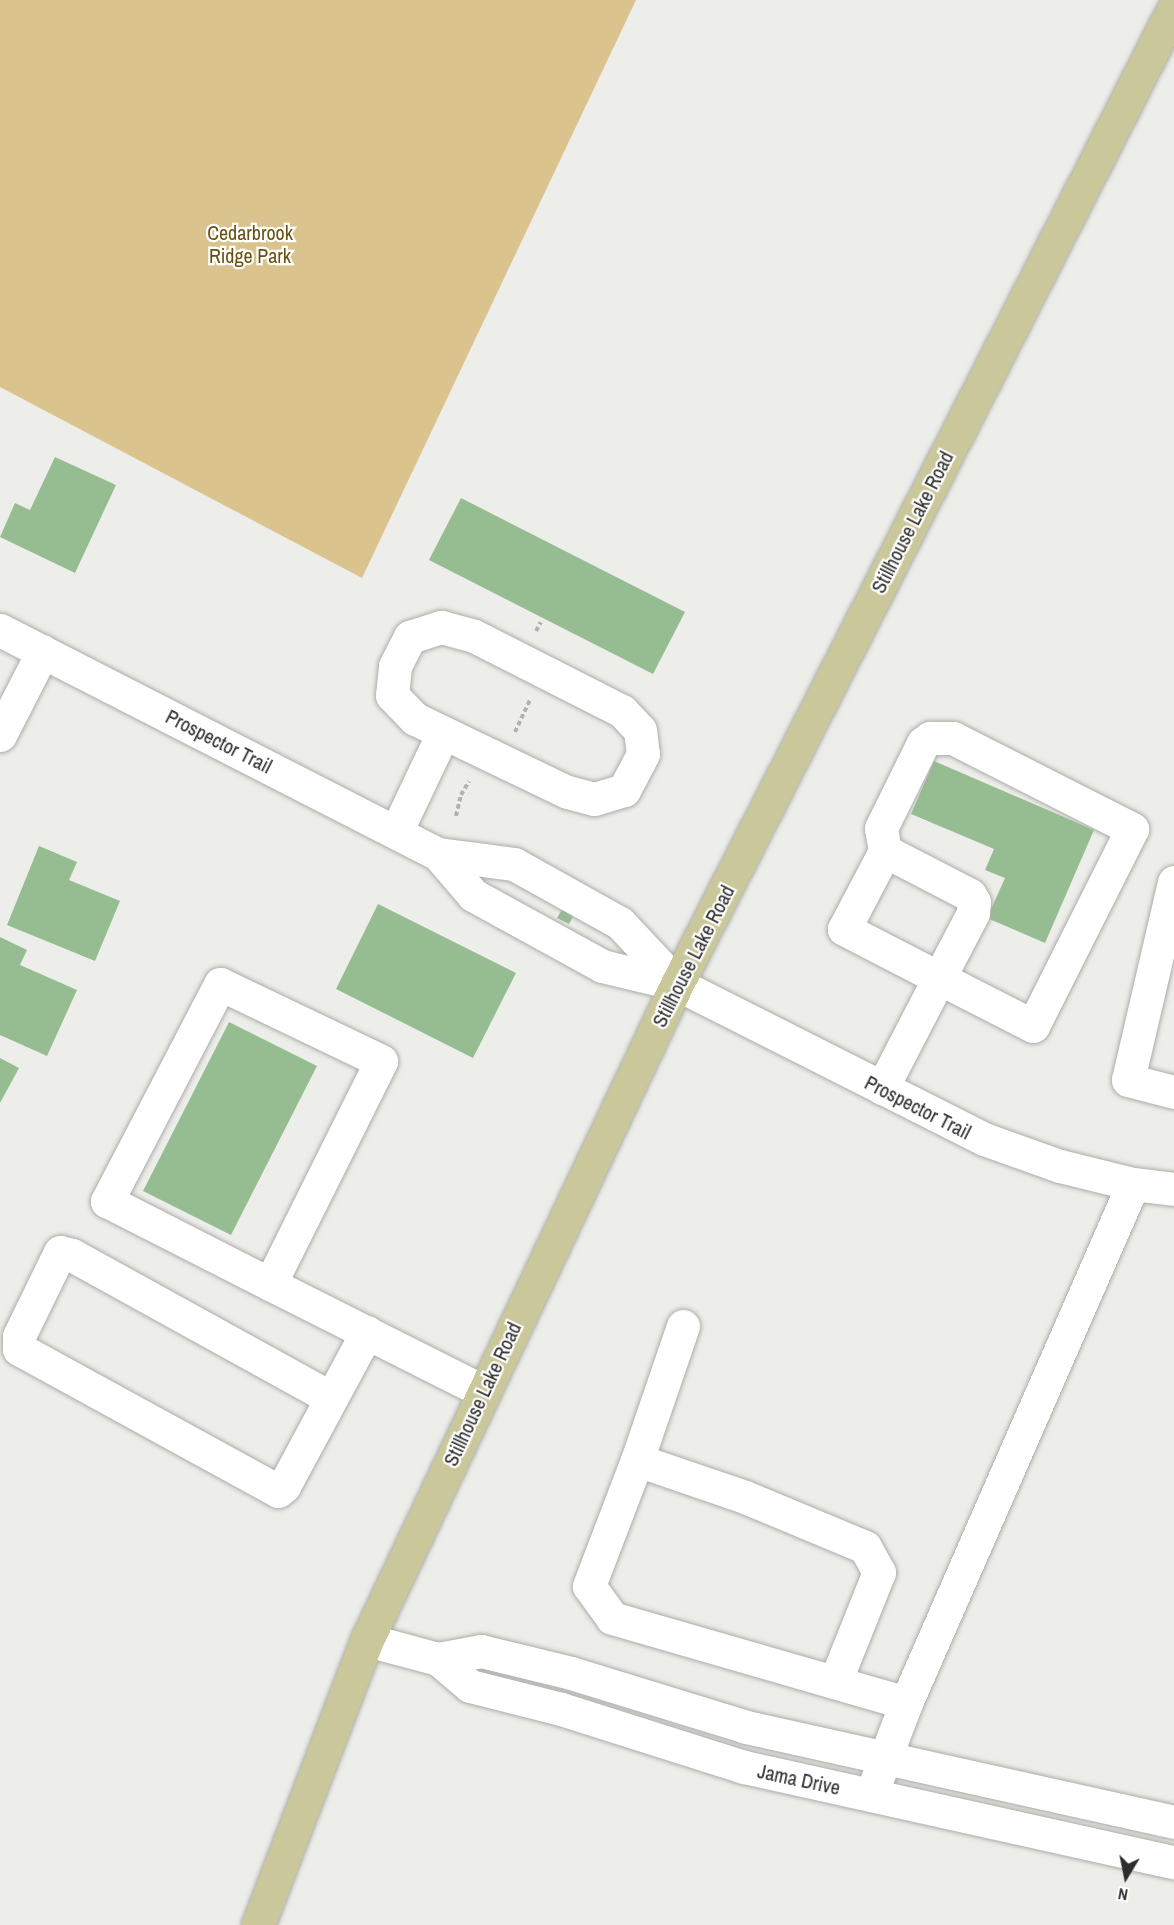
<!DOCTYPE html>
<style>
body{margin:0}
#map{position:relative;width:1174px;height:1925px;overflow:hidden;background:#edeeea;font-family:"Archivo Narrow",sans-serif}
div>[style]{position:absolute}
.green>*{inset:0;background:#dbc38e}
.building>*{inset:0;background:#96bd91}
.path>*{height:4px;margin-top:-2px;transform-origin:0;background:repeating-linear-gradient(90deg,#b1b1ae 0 4.5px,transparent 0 7.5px)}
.roads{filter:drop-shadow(0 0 2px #abada8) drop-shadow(0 0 2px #abada8)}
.minor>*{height:33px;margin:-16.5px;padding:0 16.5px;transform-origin:16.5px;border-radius:16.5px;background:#fff}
.major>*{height:33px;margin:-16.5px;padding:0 16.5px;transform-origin:16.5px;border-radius:16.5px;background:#cac79a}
span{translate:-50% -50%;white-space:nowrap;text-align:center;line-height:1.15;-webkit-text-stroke:4.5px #fff;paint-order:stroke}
.park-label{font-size:20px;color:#685010}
.street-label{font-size:20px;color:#2e2e2d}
.north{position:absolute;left:1096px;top:1847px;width:60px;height:60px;-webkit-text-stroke:4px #fff;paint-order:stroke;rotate:190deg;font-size:16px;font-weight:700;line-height:24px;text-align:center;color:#2e2e2d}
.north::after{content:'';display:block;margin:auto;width:21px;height:27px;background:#2e2e2d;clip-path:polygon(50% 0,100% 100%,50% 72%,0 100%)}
</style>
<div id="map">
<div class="green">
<div style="clip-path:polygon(0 0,636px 0,362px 578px,0 387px)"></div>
</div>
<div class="building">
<div style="clip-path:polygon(55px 457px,116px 485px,75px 573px,0 537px,15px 503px,30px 510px)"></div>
<div style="clip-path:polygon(461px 498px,685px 612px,653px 674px,429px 560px)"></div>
<div style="clip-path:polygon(934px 761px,1094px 830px,1045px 943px,987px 918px,1005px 878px,985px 870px,994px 849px,911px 814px)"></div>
<div style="clip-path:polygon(39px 846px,77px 862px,69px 880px,120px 901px,95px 961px,7px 925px)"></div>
<div style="clip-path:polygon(378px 904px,516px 973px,473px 1058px,336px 989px)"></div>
<div style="clip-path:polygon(563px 908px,575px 913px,569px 924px,557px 918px)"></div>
<div style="clip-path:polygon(0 937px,27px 950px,20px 965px,77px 990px,47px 1056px,0 1035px)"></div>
<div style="clip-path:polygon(229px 1022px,317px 1066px,231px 1235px,143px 1191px)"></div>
<div style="clip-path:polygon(0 1058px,19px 1068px,0 1103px)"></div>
</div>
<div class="path">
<div style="left:536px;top:631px;width:10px;rotate:-61deg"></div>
<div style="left:515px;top:732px;width:35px;rotate:-65deg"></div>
<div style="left:456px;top:816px;width:22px;rotate:-77deg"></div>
<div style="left:461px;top:795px;width:16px;rotate:-60deg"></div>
</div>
<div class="roads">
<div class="minor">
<div style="left:441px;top:627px;width:34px;rotate:15deg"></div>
<div style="left:474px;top:636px;width:166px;rotate:26.9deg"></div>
<div style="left:622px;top:711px;width:26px;rotate:47deg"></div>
<div style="left:640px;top:730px;width:24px;rotate:83deg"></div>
<div style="left:643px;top:754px;width:41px;rotate:117.8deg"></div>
<div style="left:624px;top:790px;width:31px;rotate:163deg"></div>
<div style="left:594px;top:799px;width:28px;rotate:-165deg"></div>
<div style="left:567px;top:792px;width:169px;rotate:-154.3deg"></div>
<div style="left:415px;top:719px;width:33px;rotate:-134deg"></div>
<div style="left:392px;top:695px;width:29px;rotate:-84deg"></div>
<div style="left:395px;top:666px;width:33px;rotate:-63deg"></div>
<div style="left:410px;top:637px;width:33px;rotate:-18deg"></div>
<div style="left:0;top:630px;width:492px;rotate:27.1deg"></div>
<div style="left:438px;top:854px;width:77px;rotate:7.5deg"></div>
<div style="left:514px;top:864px;width:121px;rotate:29.1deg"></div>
<div style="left:620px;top:923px;width:83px;rotate:46.9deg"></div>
<div style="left:0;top:735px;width:94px;rotate:-62.9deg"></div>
<div style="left:396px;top:832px;width:110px;rotate:-64.6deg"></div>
<div style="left:438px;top:854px;width:54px;rotate:49.5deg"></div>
<div style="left:473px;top:895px;width:147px;rotate:28.8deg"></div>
<div style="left:602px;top:966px;width:77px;rotate:13.5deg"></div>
<div style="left:677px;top:984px;width:344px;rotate:26.8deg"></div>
<div style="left:984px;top:1139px;width:81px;rotate:19.6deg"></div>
<div style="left:1060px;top:1166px;width:75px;rotate:13.9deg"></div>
<div style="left:1133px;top:1184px;width:41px;rotate:7deg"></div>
<div style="left:1174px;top:882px;width:203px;rotate:103.1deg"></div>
<div style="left:1128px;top:1080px;width:48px;rotate:14.6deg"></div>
<div style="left:882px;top:1088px;width:124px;rotate:-62.6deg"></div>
<div style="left:939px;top:978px;width:73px;rotate:-62.4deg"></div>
<div style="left:973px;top:913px;width:11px;rotate:-85deg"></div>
<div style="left:974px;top:902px;width:8px;rotate:-120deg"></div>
<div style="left:970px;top:895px;width:96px;rotate:-152.6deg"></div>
<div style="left:885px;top:851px;width:23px;rotate:-100deg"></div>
<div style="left:881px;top:828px;width:95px;rotate:-63.7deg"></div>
<div style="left:923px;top:743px;width:9px;rotate:-36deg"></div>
<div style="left:930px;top:738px;width:23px"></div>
<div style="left:953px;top:738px;width:201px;rotate:26.9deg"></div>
<div style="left:1132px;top:829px;width:220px;rotate:116.7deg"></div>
<div style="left:1033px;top:1026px;width:106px;rotate:-152.9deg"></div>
<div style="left:939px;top:978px;width:107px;rotate:-152.7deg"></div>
<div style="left:844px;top:929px;width:88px;rotate:-62.3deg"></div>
<div style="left:270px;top:1284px;width:249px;rotate:-63.5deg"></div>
<div style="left:381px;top:1061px;width:178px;rotate:-154.4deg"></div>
<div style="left:220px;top:984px;width:245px;rotate:117.5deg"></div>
<div style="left:107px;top:1201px;width:183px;rotate:27deg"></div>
<div style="left:270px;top:1284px;width:238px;rotate:26.7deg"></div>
<div style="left:683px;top:1326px;width:142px;rotate:108.9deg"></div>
<div style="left:637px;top:1460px;width:135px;rotate:110.9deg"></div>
<div style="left:589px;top:1586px;width:39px;rotate:54deg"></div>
<div style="left:612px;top:1618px;width:306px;rotate:16.1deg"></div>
<div style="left:331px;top:1398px;width:296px;rotate:-151.1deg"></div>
<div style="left:72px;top:1255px;width:12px;rotate:-166deg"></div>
<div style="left:60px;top:1252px;width:93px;rotate:116deg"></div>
<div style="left:19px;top:1336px;width:13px;rotate:90deg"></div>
<div style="left:19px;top:1349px;width:295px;rotate:28.7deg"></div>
<div style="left:278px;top:1491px;width:8px;rotate:-40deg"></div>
<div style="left:284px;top:1486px;width:175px;rotate:-61.7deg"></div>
<div style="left:637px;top:1460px;width:114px;rotate:18.9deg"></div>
<div style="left:745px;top:1497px;width:130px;rotate:22.6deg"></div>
<div style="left:865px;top:1547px;width:29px;rotate:61deg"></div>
<div style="left:879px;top:1572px;width:118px;rotate:111.8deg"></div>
<div style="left:367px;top:1640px;width:73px;rotate:15deg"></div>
<div style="left:438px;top:1659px;width:44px;rotate:-10.5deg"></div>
<div style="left:481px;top:1651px;width:93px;rotate:13.7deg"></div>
<div style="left:571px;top:1673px;width:183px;rotate:17.1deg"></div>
<div style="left:746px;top:1727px;width:438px;rotate:12.5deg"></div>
<div style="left:438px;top:1659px;width:42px;rotate:40.2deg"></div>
<div style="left:470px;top:1686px;width:94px;rotate:14.2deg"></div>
<div style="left:561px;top:1709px;width:192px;rotate:17.6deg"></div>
<div style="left:744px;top:1767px;width:440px;rotate:12.5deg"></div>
<div style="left:877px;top:1779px;width:81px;rotate:-69.1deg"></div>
<div style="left:906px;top:1703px;width:566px;rotate:-66.38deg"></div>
</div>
<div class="major">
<div style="left:258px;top:1925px;width:305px;rotate:-69.1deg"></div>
<div style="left:367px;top:1640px;width:726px;rotate:-64.71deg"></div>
<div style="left:677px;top:984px;width:1095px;rotate:-63.01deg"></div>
</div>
</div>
<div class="park-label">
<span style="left:250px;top:244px">Cedarbrook<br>Ridge Park</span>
</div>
<div class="street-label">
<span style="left:912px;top:522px;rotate:-63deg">Stillhouse Lake Road</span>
<span style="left:219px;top:741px;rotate:27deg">Prospector Trail</span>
<span style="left:693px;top:956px;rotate:-63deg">Stillhouse Lake Road</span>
<span style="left:918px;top:1107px;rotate:27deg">Prospector Trail</span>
<span style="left:482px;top:1394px;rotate:-65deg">Stillhouse Lake Road</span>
<span style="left:799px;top:1779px;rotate:12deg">Jama Drive</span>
</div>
<div class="north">N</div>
</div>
